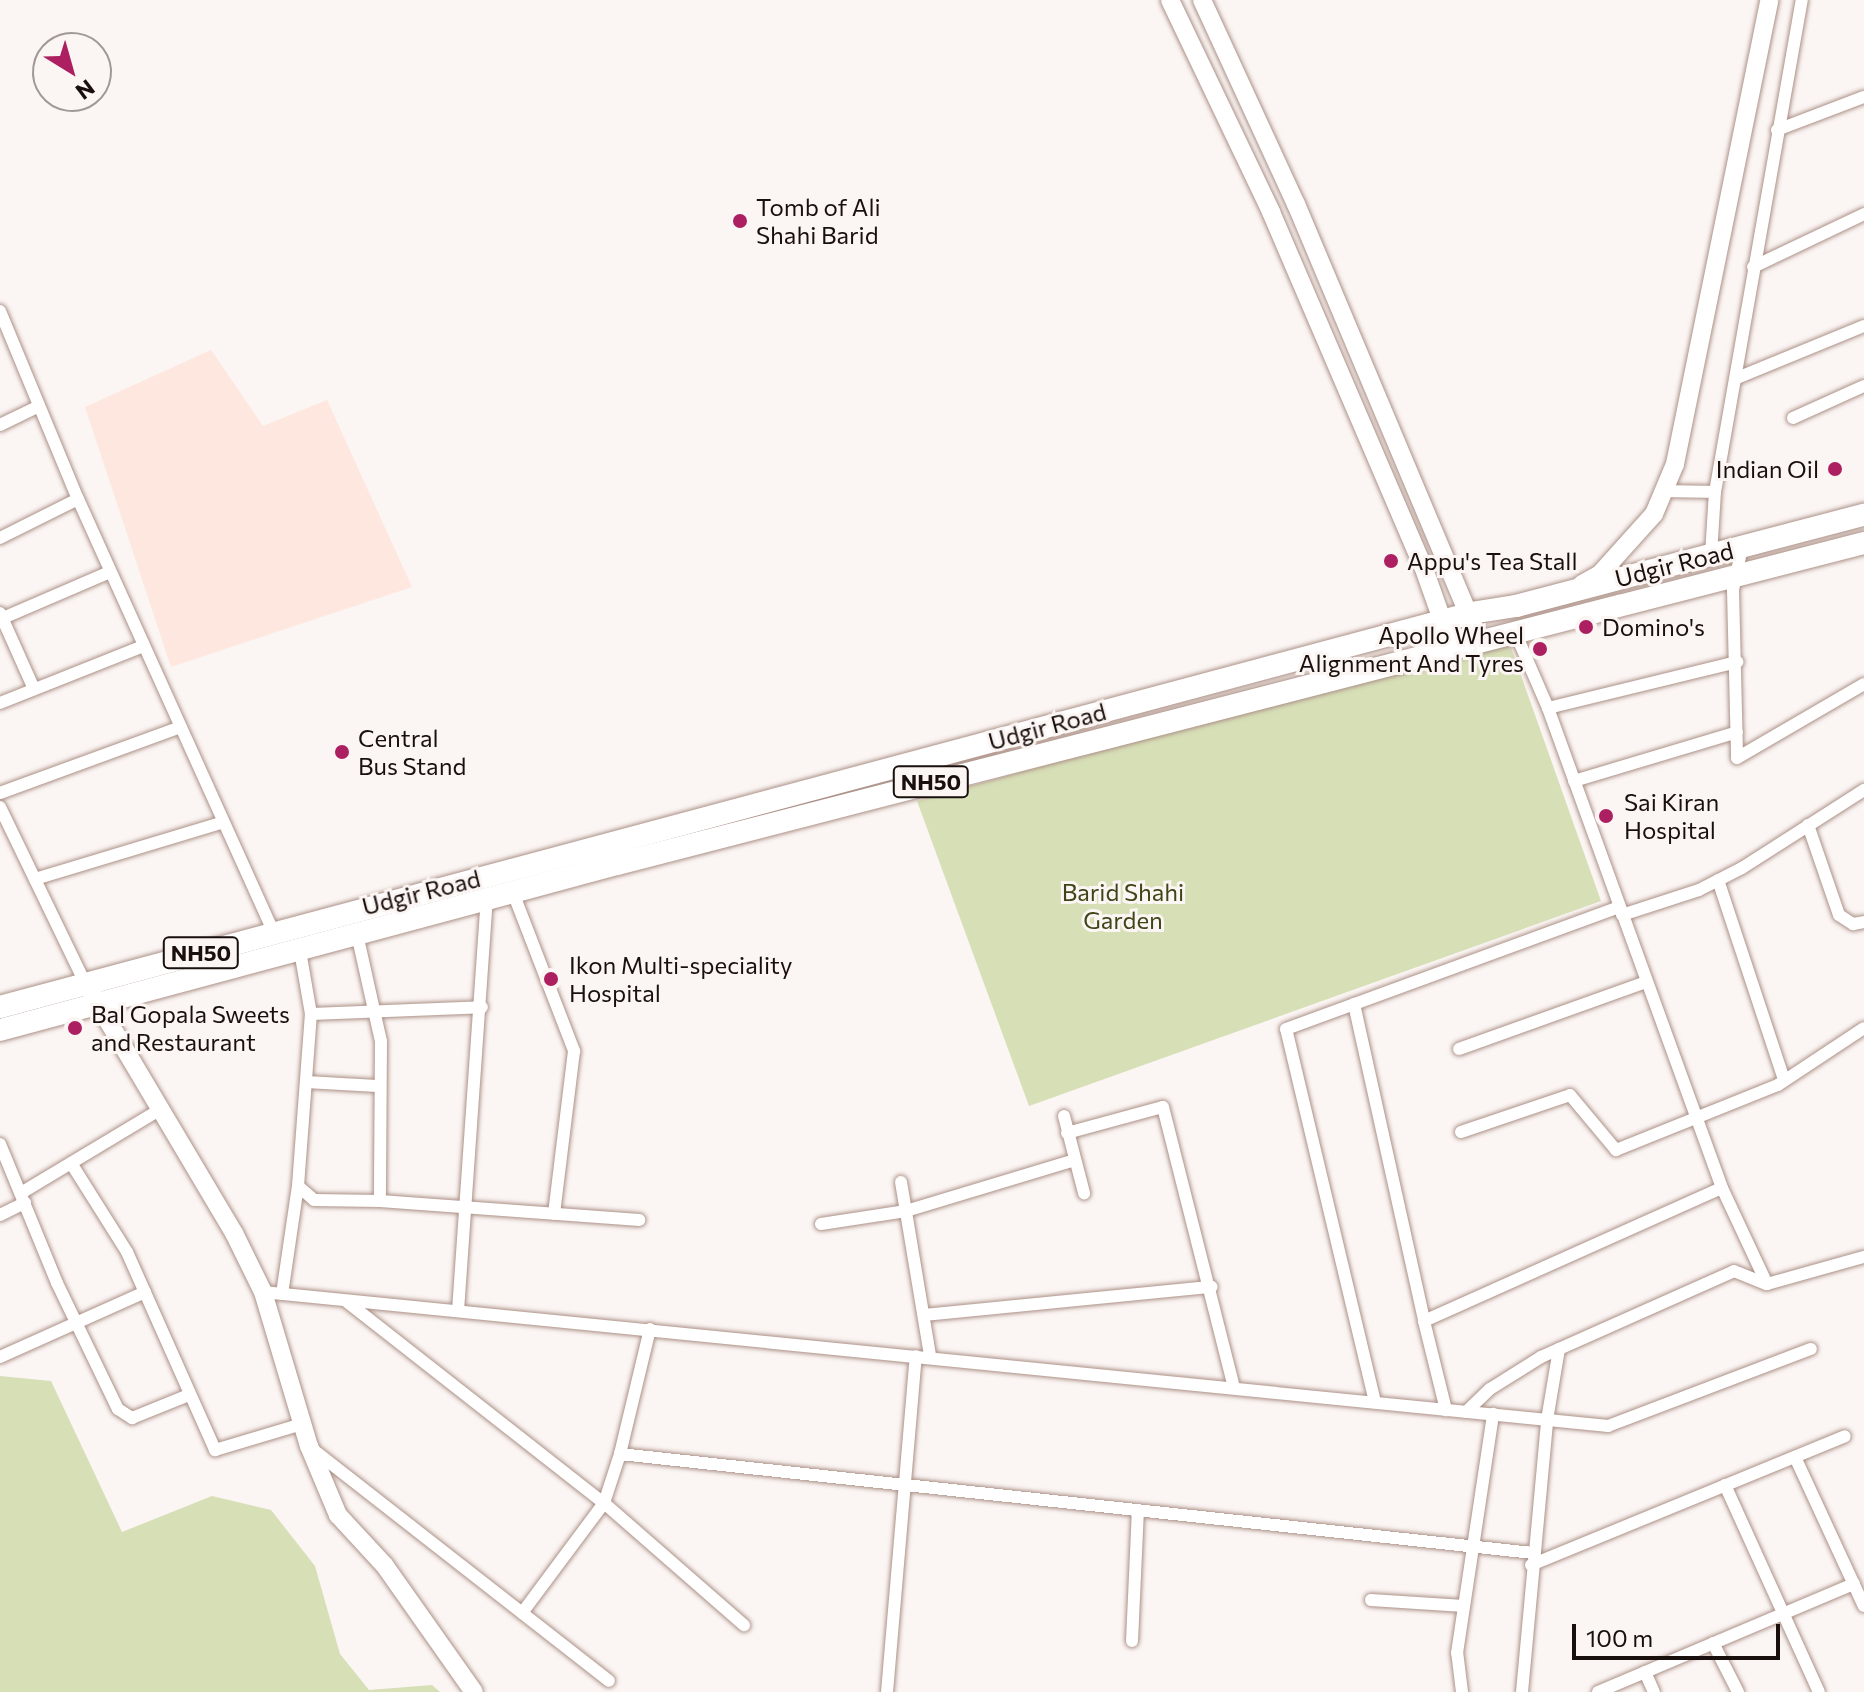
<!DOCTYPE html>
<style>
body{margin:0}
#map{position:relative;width:1864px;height:1692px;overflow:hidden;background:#fbf5f3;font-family:Commissioner,sans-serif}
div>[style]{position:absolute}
.built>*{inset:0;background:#fee7df}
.green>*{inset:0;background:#d7dfb7}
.roads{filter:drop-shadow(0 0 2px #ac9187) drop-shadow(0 0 2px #ac9187)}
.street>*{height:12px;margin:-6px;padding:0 6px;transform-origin:6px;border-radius:6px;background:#fff}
.secondary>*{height:18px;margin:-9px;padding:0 9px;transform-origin:9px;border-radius:9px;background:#fff}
.highway>*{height:22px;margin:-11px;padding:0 11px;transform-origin:11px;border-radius:11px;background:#fff}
.dots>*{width:22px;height:22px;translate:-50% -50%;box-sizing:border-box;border:4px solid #fbf5f3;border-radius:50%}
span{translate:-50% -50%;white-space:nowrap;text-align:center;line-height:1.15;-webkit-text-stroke:6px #fbf5f3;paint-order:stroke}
.shield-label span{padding:2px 6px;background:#fbf5f3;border:2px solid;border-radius:6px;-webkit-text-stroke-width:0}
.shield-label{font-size:22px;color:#190f0c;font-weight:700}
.poi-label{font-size:24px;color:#190f0c}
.left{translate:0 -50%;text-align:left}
.right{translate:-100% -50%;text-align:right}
.street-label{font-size:24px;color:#190f0c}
.park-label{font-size:24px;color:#3f4517}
.north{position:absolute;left:32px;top:32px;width:80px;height:80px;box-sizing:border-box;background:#fbf5f3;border:2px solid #a19997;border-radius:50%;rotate:143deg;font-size:22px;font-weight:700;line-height:32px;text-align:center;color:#190f0c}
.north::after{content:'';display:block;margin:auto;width:28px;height:36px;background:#ac2061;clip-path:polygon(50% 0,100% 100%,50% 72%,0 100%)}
.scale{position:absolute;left:1572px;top:1624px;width:208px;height:36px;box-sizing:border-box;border:4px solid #190f0c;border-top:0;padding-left:10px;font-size:24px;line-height:28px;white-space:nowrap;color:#190f0c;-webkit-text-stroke:6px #fbf5f3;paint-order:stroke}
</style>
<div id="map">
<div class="built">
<div style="clip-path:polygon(211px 350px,263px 426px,327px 400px,412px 587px,171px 667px,85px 407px)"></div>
</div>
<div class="green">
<div style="clip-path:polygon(1507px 636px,1601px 901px,1029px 1106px,917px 801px)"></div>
<div style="clip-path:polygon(0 1376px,51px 1381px,122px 1532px,212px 1496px,271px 1510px,315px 1566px,340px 1654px,369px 1690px,432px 1685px,440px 1692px,0 1692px)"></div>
</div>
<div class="roads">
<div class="street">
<div style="left:1777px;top:130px;width:93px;rotate:-20.8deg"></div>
<div style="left:1753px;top:267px;width:123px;rotate:-25.5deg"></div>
<div style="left:0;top:311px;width:204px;rotate:67.5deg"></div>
<div style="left:78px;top:499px;width:481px;rotate:65.7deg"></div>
<div style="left:1737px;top:378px;width:137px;rotate:-22.3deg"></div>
<div style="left:1793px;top:418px;width:78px;rotate:-24.3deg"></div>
<div style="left:0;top:425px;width:41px;rotate:-25.9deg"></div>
<div style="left:1665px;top:491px;width:50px;rotate:1.1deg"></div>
<div style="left:1715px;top:492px;width:500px;rotate:-80deg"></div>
<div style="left:0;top:538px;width:87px;rotate:-26.6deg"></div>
<div style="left:1742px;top:547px;width:44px;rotate:101.8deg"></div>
<div style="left:1733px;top:590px;width:168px;rotate:88.6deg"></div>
<div style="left:1737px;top:758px;width:147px;rotate:-30.2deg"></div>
<div style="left:1711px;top:555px;width:63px;rotate:-86.4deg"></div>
<div style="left:0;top:613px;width:83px;rotate:65.9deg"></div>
<div style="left:3px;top:618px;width:116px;rotate:-23.3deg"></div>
<div style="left:1515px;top:632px;width:83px;rotate:66.5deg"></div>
<div style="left:1548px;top:708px;width:511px;rotate:70.07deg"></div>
<div style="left:1722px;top:1188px;width:106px;rotate:64.9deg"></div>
<div style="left:0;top:703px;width:154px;rotate:-21.7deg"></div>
<div style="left:1548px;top:708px;width:195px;rotate:-13.7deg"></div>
<div style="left:1574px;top:781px;width:170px;rotate:-16.7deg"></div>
<div style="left:0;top:793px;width:192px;rotate:-20.1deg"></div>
<div style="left:0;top:807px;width:198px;rotate:64.2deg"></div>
<div style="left:1808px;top:825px;width:95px;rotate:71deg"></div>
<div style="left:1839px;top:915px;width:17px;rotate:33deg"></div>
<div style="left:1853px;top:924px;width:11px;rotate:-10deg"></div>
<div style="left:35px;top:879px;width:194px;rotate:-16.8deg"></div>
<div style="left:1718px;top:880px;width:210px;rotate:71.7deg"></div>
<div style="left:512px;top:890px;width:173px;rotate:68.9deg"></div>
<div style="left:574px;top:1051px;width:164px;rotate:97deg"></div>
<div style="left:1622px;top:915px;width:81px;rotate:-18deg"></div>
<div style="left:1699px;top:890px;width:48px;rotate:-27.1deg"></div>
<div style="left:1742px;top:868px;width:145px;rotate:-32.6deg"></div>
<div style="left:357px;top:934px;width:110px;rotate:77.4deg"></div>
<div style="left:381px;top:1041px;width:160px;rotate:90.4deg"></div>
<div style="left:380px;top:1201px;width:260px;rotate:4.2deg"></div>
<div style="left:1354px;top:1004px;width:325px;rotate:77.5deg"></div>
<div style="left:1424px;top:1321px;width:326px;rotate:-24.1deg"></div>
<div style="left:311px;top:1014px;width:171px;rotate:-2.3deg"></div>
<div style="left:1459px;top:1049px;width:199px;rotate:-19.7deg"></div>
<div style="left:306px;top:1082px;width:71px;rotate:3.2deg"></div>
<div style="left:1064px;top:1116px;width:80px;rotate:75.4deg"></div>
<div style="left:1461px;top:1132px;width:115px;rotate:-18.7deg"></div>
<div style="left:1570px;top:1095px;width:72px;rotate:50.1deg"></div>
<div style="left:1616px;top:1150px;width:175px;rotate:-21.9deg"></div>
<div style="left:1778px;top:1085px;width:103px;rotate:-33.5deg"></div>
<div style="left:1067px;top:1133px;width:99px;rotate:-15.2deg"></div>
<div style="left:1163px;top:1107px;width:289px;rotate:75.8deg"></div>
<div style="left:0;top:1144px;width:150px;rotate:67.7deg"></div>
<div style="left:57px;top:1283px;width:140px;rotate:64.2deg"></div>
<div style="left:118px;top:1409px;width:17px;rotate:33deg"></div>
<div style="left:132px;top:1418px;width:61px;rotate:-22deg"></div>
<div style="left:71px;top:1163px;width:105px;rotate:57.8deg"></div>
<div style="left:127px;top:1252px;width:217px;rotate:66deg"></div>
<div style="left:215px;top:1450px;width:91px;rotate:-16.6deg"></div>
<div style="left:901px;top:1182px;width:176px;rotate:80.5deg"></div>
<div style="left:298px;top:1186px;width:21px;rotate:41deg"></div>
<div style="left:314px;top:1200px;width:66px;rotate:0.9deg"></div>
<div style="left:21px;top:1193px;width:161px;rotate:-31deg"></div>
<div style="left:0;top:1215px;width:28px;rotate:-26deg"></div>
<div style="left:821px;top:1224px;width:86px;rotate:-8.7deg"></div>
<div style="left:906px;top:1211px;width:173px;rotate:-16.8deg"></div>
<div style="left:263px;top:1292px;width:1352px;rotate:5.69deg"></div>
<div style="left:1608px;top:1426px;width:217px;rotate:-20.8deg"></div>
<div style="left:282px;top:1294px;width:109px;rotate:-81.6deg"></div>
<div style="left:298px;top:1186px;width:172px;rotate:-85.7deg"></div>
<div style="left:311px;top:1014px;width:70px;rotate:-99.9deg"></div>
<div style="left:346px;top:1301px;width:328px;rotate:38.1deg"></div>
<div style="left:604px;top:1503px;width:186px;rotate:41.1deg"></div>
<div style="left:458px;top:1311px;width:417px;rotate:-86deg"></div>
<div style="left:924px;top:1315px;width:289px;rotate:-5.6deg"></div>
<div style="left:1424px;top:1321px;width:92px;rotate:76.1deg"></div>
<div style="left:650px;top:1329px;width:129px;rotate:103.5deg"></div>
<div style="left:620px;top:1454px;width:918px;rotate:6.19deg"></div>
<div style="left:0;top:1357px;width:159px;rotate:-24.1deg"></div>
<div style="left:1375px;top:1402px;width:383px;rotate:-103.4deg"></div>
<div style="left:1286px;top:1029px;width:355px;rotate:-20.1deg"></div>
<div style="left:1466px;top:1412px;width:33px;rotate:-44deg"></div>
<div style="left:1490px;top:1389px;width:60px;rotate:-32.1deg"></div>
<div style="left:1541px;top:1357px;width:211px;rotate:-24deg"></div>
<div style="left:1734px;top:1271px;width:35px;rotate:22deg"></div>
<div style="left:1767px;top:1284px;width:101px;rotate:-15.6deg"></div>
<div style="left:311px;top:1448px;width:378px;rotate:38deg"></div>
<div style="left:1795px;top:1457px;width:164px;rotate:65.2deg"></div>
<div style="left:1725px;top:1485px;width:227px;rotate:65.6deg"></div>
<div style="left:1531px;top:1565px;width:339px;rotate:-22.3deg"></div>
<div style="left:1371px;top:1600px;width:93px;rotate:3.7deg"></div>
<div style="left:522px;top:1613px;width:137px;rotate:-53.3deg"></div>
<div style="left:604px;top:1503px;width:52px;rotate:-71.9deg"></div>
<div style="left:1132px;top:1641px;width:131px;rotate:-87.4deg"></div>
<div style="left:1713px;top:1643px;width:55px;rotate:63deg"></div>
<div style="left:1645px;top:1672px;width:22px;rotate:66deg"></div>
<div style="left:887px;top:1692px;width:337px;rotate:-85.1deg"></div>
<div style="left:1462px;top:1692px;width:39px;rotate:-97deg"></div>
<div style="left:1457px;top:1653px;width:242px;rotate:-81.4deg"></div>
<div style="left:1522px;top:1692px;width:273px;rotate:-84.7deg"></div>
<div style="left:1547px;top:1420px;width:72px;rotate:-80.4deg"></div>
<div style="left:1598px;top:1692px;width:278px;rotate:-22.9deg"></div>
</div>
<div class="secondary">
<div style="left:1170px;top:0;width:235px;rotate:64.5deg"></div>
<div style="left:1271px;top:212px;width:385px;rotate:66.8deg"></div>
<div style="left:1423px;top:566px;width:87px;rotate:70.5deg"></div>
<div style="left:1202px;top:0;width:225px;rotate:65.3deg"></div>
<div style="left:1296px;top:204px;width:474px;rotate:67.2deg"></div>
<div style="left:1582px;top:584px;width:21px;rotate:-29deg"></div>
<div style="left:1600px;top:574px;width:81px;rotate:-48deg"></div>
<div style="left:1654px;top:514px;width:54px;rotate:-67.2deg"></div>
<div style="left:1675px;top:464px;width:473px;rotate:-78.5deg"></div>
<div style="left:92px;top:994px;width:278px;rotate:59.3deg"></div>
<div style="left:234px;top:1233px;width:66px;rotate:63.8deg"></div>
<div style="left:263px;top:1292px;width:161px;rotate:73.4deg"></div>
<div style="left:309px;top:1446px;width:75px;rotate:67.2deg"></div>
<div style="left:338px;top:1515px;width:69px;rotate:47.3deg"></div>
<div style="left:385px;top:1566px;width:154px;rotate:54.8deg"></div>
</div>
<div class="highway">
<div style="left:0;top:1007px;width:1523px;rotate:-14.99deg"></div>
<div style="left:1471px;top:613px;width:46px;rotate:-8.8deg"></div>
<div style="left:1516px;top:606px;width:360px;rotate:-14.7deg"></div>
<div style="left:0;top:1030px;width:639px;rotate:-15.06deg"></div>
<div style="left:617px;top:864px;width:1288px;rotate:-14.44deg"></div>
</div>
</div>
<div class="dots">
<div style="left:740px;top:221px;background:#ac2061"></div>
<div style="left:1835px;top:469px;background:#ac2061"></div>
<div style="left:1391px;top:561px;background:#ac2061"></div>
<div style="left:1586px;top:627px;background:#ac2061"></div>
<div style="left:1540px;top:649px;background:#ac2061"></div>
<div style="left:342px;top:752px;background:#ac2061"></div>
<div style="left:1606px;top:816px;background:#ac2061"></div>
<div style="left:551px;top:979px;background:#ac2061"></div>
<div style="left:75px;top:1028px;background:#ac2061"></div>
</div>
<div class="shield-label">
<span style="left:931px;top:782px">NH50</span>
<span style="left:201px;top:953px">NH50</span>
</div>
<div class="poi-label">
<span class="left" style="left:756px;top:221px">Tomb of Ali<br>Shahi Barid</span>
<span class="right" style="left:1819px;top:469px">Indian Oil</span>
<span class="left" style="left:1407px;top:561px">Appu's Tea Stall</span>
<span class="left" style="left:1602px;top:627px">Domino's</span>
<span class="right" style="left:1524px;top:649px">Apollo Wheel<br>Alignment And Tyres</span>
<span class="left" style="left:358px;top:752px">Central<br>Bus Stand</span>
<span class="left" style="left:1624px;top:816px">Sai Kiran<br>Hospital</span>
<span class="left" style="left:569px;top:979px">Ikon Multi-speciality<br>Hospital</span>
<span class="left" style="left:91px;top:1028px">Bal Gopala Sweets<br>and Restaurant</span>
</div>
<div class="street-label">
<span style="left:1674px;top:564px;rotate:-14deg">Udgir Road</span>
<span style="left:1047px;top:726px;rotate:-15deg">Udgir Road</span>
<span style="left:421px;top:892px;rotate:-14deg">Udgir Road</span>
</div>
<div class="park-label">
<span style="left:1123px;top:906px">Barid Shahi<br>Garden</span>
</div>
<div class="north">N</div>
<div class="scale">100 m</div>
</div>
